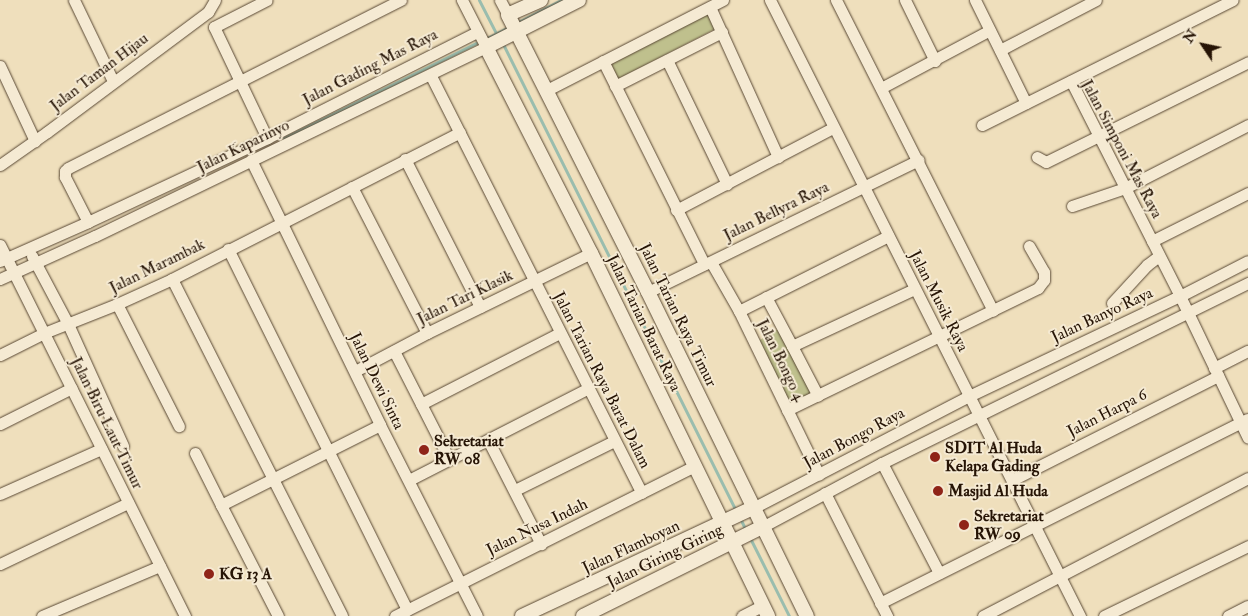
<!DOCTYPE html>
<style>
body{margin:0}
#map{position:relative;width:1248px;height:616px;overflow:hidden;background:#efdfbc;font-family:"IM FELL Double Pica",serif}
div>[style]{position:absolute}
.green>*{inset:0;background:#bfc08d}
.stream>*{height:3px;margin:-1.5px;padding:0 1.5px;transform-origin:1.5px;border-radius:1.5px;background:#9abdae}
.roads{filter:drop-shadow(0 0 1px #584733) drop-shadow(0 0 1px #584733)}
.minor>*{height:11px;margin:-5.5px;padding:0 5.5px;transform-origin:5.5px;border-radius:5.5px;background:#f5ead3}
.tertiary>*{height:14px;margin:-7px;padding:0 7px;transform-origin:7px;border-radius:7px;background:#f5ead3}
.dots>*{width:14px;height:14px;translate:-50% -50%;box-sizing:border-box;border:2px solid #f5ead3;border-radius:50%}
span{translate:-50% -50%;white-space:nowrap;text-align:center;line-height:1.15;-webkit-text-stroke:4px #f5ead3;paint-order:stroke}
.street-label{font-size:16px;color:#261405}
.poi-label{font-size:16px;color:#261405;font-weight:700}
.left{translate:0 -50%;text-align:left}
.north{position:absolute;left:1178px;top:20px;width:50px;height:50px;-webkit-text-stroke:4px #f5ead3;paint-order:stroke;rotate:304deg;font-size:14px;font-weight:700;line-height:20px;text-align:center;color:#261405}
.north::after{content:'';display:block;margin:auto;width:18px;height:22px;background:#261405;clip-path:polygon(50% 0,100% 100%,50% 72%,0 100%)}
</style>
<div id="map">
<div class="green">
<div style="clip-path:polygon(708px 12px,715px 29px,618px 79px,609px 59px)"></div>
<div style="clip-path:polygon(778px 329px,815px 395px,788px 407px,752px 345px)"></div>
</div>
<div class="stream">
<div style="left:479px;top:0;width:42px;rotate:62.8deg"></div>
<div style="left:516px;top:23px;width:51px;rotate:-27.1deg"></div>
<div style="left:485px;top:39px;width:28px;rotate:-27deg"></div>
<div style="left:502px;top:42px;width:524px;rotate:63.48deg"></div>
<div style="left:284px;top:138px;width:214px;rotate:-26.3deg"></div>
<div style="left:740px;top:518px;width:14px;rotate:65deg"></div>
<div style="left:749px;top:536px;width:89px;rotate:63.4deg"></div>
</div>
<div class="roads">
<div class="minor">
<div style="left:74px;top:0;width:90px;rotate:64.3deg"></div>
<div style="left:500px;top:0;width:17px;rotate:62deg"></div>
<div style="left:770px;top:0;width:690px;rotate:63.29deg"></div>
<div style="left:836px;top:0;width:348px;rotate:63.2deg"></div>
<div style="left:905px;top:0;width:68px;rotate:63.8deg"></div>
<div style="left:975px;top:0;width:115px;rotate:63.7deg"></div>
<div style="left:710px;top:7px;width:165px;rotate:65.6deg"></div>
<div style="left:1000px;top:50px;width:108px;rotate:-27.5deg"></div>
<div style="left:667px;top:60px;width:138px;rotate:64.2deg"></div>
<div style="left:603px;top:61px;width:227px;rotate:63.5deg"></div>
<div style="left:0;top:66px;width:83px;rotate:65deg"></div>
<div style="left:431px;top:76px;width:467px;rotate:63.2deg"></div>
<div style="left:1071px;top:81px;width:241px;rotate:63.1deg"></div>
<div style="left:1180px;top:296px;width:157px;rotate:64.4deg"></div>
<div style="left:615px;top:86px;width:120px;rotate:-26.8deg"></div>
<div style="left:881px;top:88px;width:123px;rotate:-28deg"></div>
<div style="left:545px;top:91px;width:200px;rotate:-27.1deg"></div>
<div style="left:982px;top:125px;width:280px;rotate:-26.5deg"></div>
<div style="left:267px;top:138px;width:123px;rotate:-115.5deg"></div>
<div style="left:214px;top:27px;width:59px;rotate:-27deg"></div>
<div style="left:1037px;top:157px;width:10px;rotate:29deg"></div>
<div style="left:1046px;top:162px;width:225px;rotate:-26.3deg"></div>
<div style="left:405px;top:159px;width:166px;rotate:63.1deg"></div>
<div style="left:251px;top:160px;width:295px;rotate:64deg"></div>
<div style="left:380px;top:425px;width:214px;rotate:63.1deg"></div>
<div style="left:0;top:165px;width:57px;rotate:-35.1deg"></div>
<div style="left:47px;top:132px;width:201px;rotate:-36.7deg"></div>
<div style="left:208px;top:12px;width:14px;rotate:-60deg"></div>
<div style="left:352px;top:187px;width:164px;rotate:62.8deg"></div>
<div style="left:1072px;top:206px;width:56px;rotate:-18.8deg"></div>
<div style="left:1125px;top:188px;width:138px;rotate:-27.1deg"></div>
<div style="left:676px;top:210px;width:177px;rotate:-27.6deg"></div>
<div style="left:88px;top:222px;width:51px;rotate:-117.1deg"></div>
<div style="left:65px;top:177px;width:6px;rotate:-90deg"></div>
<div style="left:65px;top:171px;width:4px;rotate:-45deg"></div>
<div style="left:68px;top:168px;width:373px;rotate:-26.8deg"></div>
<div style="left:1152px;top:241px;width:107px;rotate:-26.6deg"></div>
<div style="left:0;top:245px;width:415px;rotate:63.5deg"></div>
<div style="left:228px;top:249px;width:403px;rotate:63.6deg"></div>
<div style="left:32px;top:256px;width:77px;rotate:62.1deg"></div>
<div style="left:68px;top:324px;width:134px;rotate:65.7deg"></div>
<div style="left:0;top:261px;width:96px;rotate:-23.9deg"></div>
<div style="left:88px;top:222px;width:198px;rotate:-25.1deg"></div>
<div style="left:267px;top:138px;width:235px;rotate:-26.8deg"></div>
<div style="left:711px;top:262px;width:56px;rotate:60.3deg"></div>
<div style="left:739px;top:311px;width:182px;rotate:64deg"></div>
<div style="left:0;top:279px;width:104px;rotate:-24.4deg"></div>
<div style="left:95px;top:236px;width:434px;rotate:-25.8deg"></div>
<div style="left:486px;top:47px;width:53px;rotate:-117.1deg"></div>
<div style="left:172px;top:279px;width:377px;rotate:63.2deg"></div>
<div style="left:648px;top:292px;width:301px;rotate:-26deg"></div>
<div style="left:766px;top:297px;width:55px;rotate:62deg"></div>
<div style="left:792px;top:346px;width:135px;rotate:-25deg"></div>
<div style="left:1112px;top:303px;width:52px;rotate:-47.4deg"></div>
<div style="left:1147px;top:265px;width:15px;rotate:-37deg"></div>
<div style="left:117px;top:304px;width:137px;rotate:63.1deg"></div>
<div style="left:739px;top:311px;width:167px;rotate:-26.7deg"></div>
<div style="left:792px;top:346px;width:56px;rotate:62.5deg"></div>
<div style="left:394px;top:351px;width:121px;rotate:63deg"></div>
<div style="left:0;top:355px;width:49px;rotate:-26.6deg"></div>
<div style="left:44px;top:333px;width:79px;rotate:-21.7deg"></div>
<div style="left:117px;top:304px;width:60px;rotate:-24.4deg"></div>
<div style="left:172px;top:279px;width:323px;rotate:-27deg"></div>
<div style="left:1214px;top:368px;width:38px;rotate:-27deg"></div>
<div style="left:355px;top:371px;width:81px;rotate:-27.8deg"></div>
<div style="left:427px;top:333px;width:182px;rotate:-26deg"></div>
<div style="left:421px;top:404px;width:156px;rotate:-27.1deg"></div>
<div style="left:787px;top:410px;width:279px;rotate:-25.9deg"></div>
<div style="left:1038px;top:288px;width:10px;rotate:-53deg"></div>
<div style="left:1044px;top:280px;width:8px;rotate:-90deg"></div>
<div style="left:1044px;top:272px;width:30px;rotate:-120deg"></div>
<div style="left:0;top:424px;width:80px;rotate:-26.6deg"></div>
<div style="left:488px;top:440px;width:117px;rotate:63deg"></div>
<div style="left:195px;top:453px;width:58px;rotate:63.4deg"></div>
<div style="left:882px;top:463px;width:124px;rotate:62.6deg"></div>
<div style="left:409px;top:480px;width:200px;rotate:-27.1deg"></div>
<div style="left:1012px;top:480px;width:231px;rotate:-26.8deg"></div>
<div style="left:515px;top:490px;width:110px;rotate:-26.3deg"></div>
<div style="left:825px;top:493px;width:138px;rotate:63.2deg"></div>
<div style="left:0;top:494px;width:111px;rotate:-24deg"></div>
<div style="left:753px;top:508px;width:243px;rotate:-27.4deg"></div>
<div style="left:969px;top:396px;width:233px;rotate:-25.4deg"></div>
<div style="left:1180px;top:296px;width:76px;rotate:-27.2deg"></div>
<div style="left:762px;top:527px;width:136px;rotate:-28.1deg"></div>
<div style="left:882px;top:463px;width:408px;rotate:-26.2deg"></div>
<div style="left:0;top:564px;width:142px;rotate:-25.5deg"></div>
<div style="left:880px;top:603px;width:411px;rotate:-26.6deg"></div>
<div style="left:42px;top:616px;width:128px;rotate:-23deg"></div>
<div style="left:278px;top:616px;width:125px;rotate:-117.2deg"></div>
<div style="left:221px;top:505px;width:178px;rotate:-26.7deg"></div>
<div style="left:395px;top:616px;width:335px;rotate:-26.6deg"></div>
<div style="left:742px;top:616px;width:22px;rotate:-27deg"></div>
<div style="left:983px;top:616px;width:299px;rotate:-27.5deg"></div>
<div style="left:1104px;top:616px;width:160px;rotate:-25.9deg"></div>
<div style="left:1228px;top:616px;width:22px;rotate:-27deg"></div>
</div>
<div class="tertiary">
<div style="left:541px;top:0;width:36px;rotate:156deg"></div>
<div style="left:508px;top:15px;width:310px;rotate:63.2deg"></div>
<div style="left:648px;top:292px;width:361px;rotate:63.9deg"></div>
<div style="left:579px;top:0;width:104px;rotate:153.2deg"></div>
<div style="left:486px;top:47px;width:231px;rotate:63deg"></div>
<div style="left:591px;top:253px;width:404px;rotate:64deg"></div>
<div style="left:522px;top:616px;width:255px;rotate:-25.1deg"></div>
<div style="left:583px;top:616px;width:200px;rotate:-26.4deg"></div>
</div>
</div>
<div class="dots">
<div style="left:424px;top:450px;background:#8f2418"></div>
<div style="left:935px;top:457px;background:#8f2418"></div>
<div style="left:938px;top:491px;background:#8f2418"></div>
<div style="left:964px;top:525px;background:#8f2418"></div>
<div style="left:209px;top:574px;background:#8f2418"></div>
</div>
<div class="street-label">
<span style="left:370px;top:67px;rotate:-27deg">Jalan Gading Mas Raya</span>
<span style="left:99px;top:72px;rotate:-37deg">Jalan Taman Hijau</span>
<span style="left:243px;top:146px;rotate:-26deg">Jalan Kaparinyo</span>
<span style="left:1122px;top:149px;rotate:62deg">Jalan Simponi Mas Raya</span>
<span style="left:776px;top:211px;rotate:-26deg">Jalan Bellyra Raya</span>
<span style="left:157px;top:266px;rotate:-26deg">Jalan Marambak</span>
<span style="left:465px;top:297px;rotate:-26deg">Jalan Tari Klasik</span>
<span style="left:939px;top:301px;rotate:63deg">Jalan Musik Raya</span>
<span style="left:678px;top:315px;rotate:64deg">Jalan Tarian Raya Timur</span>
<span style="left:1102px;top:315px;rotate:-25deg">Jalan Banyo Raya</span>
<span style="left:644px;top:323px;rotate:64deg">Jalan Tarian Barat Raya</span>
<span style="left:781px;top:360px;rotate:64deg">Jalan Bongo 4</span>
<span style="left:602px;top:380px;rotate:63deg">Jalan Tarian Raya Barat Dalam</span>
<span style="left:377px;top:381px;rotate:64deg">Jalan Dewi Sinta</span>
<span style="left:1107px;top:413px;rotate:-27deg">Jalan Harpa 6</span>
<span style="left:107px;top:423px;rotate:64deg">Jalan Biru Laut Timur</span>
<span style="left:854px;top:438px;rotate:-28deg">Jalan Bongo Raya</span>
<span style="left:537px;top:527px;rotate:-26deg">Jalan Nusa Indah</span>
<span style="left:631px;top:547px;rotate:-25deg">Jalan Flamboyan</span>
<span style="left:665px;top:556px;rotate:-26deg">Jalan Giring Giring</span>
</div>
<div class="poi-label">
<span class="left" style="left:434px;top:450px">Sekretariat<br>RW 08</span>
<span class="left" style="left:945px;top:457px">SDIT Al Huda<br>Kelapa Gading</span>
<span class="left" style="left:948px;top:491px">Masjid Al Huda</span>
<span class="left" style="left:974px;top:525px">Sekretariat<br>RW 09</span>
<span class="left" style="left:219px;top:574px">KG 13 A</span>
</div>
<div class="north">N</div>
</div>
